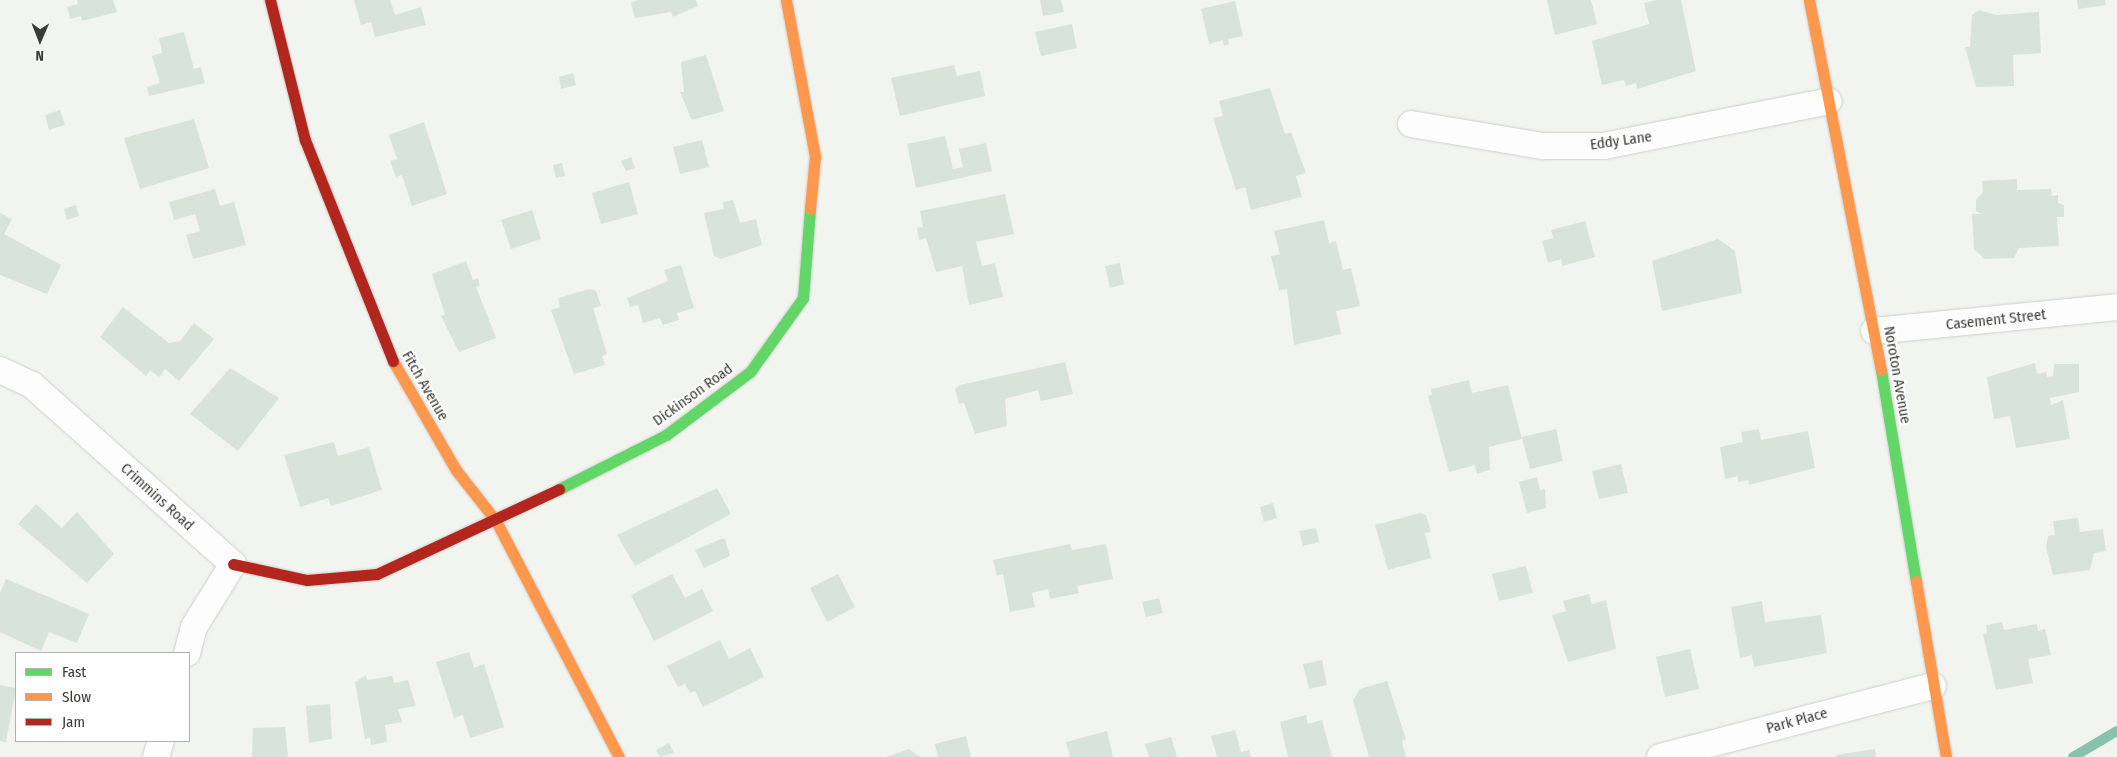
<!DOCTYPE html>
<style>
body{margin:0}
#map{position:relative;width:2117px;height:757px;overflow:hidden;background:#f2f4ef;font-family:"Fira Sans Condensed",sans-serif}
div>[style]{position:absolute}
.stream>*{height:10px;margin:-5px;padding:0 5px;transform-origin:5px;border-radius:5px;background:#88c2ae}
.building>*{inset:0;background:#d8e4d9}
.roads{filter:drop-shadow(0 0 1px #cecfcc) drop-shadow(0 0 1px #cecfcc)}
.street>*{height:26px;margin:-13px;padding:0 13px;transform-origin:13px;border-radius:13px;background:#fdfdfd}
.fast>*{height:11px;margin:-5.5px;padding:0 5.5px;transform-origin:5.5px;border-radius:5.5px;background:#63d668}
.slow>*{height:11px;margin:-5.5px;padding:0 5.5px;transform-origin:5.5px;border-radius:5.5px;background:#ff974d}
.jam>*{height:11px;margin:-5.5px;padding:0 5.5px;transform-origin:5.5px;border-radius:5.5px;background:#b3261e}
span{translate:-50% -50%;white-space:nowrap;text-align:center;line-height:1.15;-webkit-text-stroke:4px #fff;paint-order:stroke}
.street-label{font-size:15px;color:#393b37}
.legend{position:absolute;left:15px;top:652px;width:175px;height:90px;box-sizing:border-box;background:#fff;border:1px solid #b0b1af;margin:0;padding:6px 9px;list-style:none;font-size:15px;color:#393b37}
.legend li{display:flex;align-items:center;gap:10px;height:25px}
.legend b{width:25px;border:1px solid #b0b1af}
.north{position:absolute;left:15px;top:15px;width:50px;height:50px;-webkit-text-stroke:4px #fff;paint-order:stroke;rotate:181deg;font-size:14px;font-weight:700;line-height:20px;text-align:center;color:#393b37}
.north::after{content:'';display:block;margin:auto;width:18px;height:22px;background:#393b37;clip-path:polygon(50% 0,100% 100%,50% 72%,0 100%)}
</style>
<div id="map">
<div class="stream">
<div style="left:2073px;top:757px;width:51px;rotate:-30.6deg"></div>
</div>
<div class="building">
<div style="clip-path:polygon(77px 0,113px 0,117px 12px,82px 21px,81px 16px,70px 19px,67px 7px,78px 4px)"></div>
<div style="clip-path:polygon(354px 0,390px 0,395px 15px,421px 7px,426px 25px,375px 37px,371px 22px,361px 25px)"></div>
<div style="clip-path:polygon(638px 0,696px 0,698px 6px,673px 17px,671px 12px,635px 18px,631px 3px)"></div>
<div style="clip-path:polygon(1040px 0,1061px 0,1064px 12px,1043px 16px)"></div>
<div style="clip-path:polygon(1547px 0,1591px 0,1597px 24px,1555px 35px)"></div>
<div style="clip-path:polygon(1657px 0,1681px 0,1696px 71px,1637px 89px,1636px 83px,1626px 86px,1624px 80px,1602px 85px,1592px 41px,1649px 24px,1644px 3px)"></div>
<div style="clip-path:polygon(2077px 0,2105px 0,2106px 5px,2078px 9px)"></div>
<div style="clip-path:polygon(1235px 1px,1243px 36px,1228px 39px,1229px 44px,1224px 46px,1223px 40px,1209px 44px,1201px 9px)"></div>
<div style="clip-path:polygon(1979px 10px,1996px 15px,2039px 12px,2041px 53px,2013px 55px,2014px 86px,1976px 87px,1965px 47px,1970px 47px,1972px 15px)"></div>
<div style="clip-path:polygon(1072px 24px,1077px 48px,1041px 56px,1035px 32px)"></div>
<div style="clip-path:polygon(184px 32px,194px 69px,201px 67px,205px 83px,149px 96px,147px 87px,160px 83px,152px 56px,162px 53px,159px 38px)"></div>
<div style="clip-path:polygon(706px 55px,724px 111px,692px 120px,680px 92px,684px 92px,681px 62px)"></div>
<div style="clip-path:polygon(954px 65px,957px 76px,980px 71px,985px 96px,900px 116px,891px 78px)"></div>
<div style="clip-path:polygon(573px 73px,576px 85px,561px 89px,559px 77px)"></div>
<div style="clip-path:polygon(1270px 88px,1285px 134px,1291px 132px,1306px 173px,1296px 176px,1302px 197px,1251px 210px,1245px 187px,1236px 190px,1213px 118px,1223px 116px,1219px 101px)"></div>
<div style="clip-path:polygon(60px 110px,65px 125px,49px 130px,45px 115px)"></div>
<div style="clip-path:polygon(194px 119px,209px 168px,140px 189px,124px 138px)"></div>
<div style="clip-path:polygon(424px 122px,447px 194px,412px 206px,402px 175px,396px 177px,390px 161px,397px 159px,389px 135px)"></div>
<div style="clip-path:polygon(945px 136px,953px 169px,963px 167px,959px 149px,986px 143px,992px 171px,916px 188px,907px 144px)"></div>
<div style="clip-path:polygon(702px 140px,709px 167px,680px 174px,673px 147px)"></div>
<div style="clip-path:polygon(631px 157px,635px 168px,626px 171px,621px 161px)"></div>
<div style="clip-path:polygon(562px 163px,565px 176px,556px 178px,553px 165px)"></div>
<div style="clip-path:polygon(2017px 179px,2017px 190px,2051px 189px,2052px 196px,2058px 195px,2058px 203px,2064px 205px,2064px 217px,2057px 217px,2059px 246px,2019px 248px,2014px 258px,1985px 259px,1974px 249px,1972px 214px,1982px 214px,1976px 211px,1976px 200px,1983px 192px,1982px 181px)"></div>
<div style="clip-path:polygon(629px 182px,638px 214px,601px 224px,592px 193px)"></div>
<div style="clip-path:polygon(215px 189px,220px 206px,234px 202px,246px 245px,193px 259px,186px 235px,200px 231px,195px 214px,174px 220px,169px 202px)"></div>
<div style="clip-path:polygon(1005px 194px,1014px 234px,976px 242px,982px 266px,995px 263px,1003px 297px,969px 305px,962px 266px,936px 272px,926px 238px,919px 240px,917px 228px,923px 227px,920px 211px)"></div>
<div style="clip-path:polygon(733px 200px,740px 223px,756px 219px,762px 245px,721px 259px,714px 256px,704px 213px,724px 209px,723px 202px)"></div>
<div style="clip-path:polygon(76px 205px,79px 216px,67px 220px,64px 209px)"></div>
<div style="clip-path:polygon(532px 210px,541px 239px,511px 249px,501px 220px)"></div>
<div style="clip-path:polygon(0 213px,12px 219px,4px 234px,61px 265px,47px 294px,0 275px)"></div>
<div style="clip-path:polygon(1324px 220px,1329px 243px,1336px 241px,1343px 270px,1351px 268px,1360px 306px,1336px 311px,1341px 334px,1294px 345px,1287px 289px,1279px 290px,1271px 256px,1280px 254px,1274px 231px)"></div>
<div style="clip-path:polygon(1585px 221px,1595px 257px,1562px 266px,1561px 259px,1548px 263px,1542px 241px,1553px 238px,1551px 230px)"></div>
<div style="clip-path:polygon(1718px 239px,1735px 251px,1742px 293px,1662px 311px,1652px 261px)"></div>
<div style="clip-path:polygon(466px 261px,473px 280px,478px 278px,480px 286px,476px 287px,496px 338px,459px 352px,441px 316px,445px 315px,432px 274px)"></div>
<div style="clip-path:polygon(1120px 263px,1124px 284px,1110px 288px,1105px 266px)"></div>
<div style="clip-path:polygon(681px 265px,694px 308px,677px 313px,679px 320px,663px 325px,660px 318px,643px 323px,638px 305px,630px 307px,627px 298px,668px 281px,664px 270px)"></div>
<div style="clip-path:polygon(589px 289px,596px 291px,601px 306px,593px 308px,607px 354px,602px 356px,605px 365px,574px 374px,551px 310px,560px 307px,558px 298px)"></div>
<div style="clip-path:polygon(123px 307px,169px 343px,180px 341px,194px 323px,214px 339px,179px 381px,165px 369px,159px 377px,150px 370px,146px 376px,100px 337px)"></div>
<div style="clip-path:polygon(1065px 362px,1073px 394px,1041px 401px,1038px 390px,1005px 399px,1007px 426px,975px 434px,964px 403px,959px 404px,955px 389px,960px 385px)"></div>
<div style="clip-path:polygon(2035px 363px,2037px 374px,2046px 372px,2047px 377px,2053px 376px,2054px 364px,2079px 364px,2079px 392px,2050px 398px,2051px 405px,2063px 400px,2070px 439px,2016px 448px,2010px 416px,1994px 419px,1987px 377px)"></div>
<div style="clip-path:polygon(230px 368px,279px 398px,238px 451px,190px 414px)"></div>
<div style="clip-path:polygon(1469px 380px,1472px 393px,1508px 385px,1522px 439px,1489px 447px,1490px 470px,1477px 474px,1475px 465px,1449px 472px,1428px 396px,1432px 395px,1431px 389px)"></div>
<div style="clip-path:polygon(1556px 429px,1563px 461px,1530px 469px,1522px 437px)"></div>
<div style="clip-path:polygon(1759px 429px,1761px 440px,1808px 431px,1815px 468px,1749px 485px,1748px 480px,1738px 482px,1738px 476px,1725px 479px,1720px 447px,1743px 442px,1741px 432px)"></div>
<div style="clip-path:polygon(334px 442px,338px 456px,369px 447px,382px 490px,331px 506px,328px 498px,300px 507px,284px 455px)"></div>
<div style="clip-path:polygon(1621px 464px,1628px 493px,1599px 499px,1592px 471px)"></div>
<div style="clip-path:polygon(1537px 477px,1540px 490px,1545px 489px,1546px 508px,1527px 513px,1519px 482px)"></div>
<div style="clip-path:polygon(717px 488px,731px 514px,635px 566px,617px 535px)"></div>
<div style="clip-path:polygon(1273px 503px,1277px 518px,1264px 522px,1260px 507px)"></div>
<div style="clip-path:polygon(36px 504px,62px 528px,77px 512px,114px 554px,87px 583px,18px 524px)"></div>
<div style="clip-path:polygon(1420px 513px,1426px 515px,1431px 532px,1425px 533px,1431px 558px,1388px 570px,1375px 525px)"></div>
<div style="clip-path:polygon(2078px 518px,2080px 532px,2103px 529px,2106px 551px,2094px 553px,2090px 570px,2053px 575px,2046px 548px,2048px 536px,2055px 535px,2053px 521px)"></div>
<div style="clip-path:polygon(1316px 528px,1319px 542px,1303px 546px,1299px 531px)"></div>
<div style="clip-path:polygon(721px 539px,725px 539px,730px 556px,704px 568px,695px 550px)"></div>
<div style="clip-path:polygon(1070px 544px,1072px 550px,1106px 544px,1113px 579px,1077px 586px,1079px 593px,1050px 599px,1048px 589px,1032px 593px,1035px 607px,1010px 612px,1003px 574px,997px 576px,993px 560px)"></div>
<div style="clip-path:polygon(1526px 566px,1533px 593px,1499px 601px,1492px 574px)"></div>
<div style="clip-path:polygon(672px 574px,685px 598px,702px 589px,713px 611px,654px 641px,631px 595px)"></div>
<div style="clip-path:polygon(838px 574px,855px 607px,827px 622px,810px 588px)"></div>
<div style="clip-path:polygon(6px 579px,89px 614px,77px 643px,49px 632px,41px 651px,0 632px,0 593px)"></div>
<div style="clip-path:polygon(1589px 594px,1592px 604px,1606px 600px,1616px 649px,1568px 662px,1552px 615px,1566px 611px,1563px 601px)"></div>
<div style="clip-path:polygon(1159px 598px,1163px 613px,1146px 617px,1142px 602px)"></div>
<div style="clip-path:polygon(1762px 601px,1765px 622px,1821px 615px,1827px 653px,1754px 667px,1752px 655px,1740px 658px,1731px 607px)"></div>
<div style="clip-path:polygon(2002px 622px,2004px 630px,2037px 624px,2038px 631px,2045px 629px,2051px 655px,2028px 659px,2033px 683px,1996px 690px,1983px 634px,1987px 634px,1986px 625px)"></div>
<div style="clip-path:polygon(720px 640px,729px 659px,750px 648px,764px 677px,703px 707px,695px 691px,690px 693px,685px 684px,678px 687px,667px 666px)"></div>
<div style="clip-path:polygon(1690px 649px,1699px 689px,1665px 697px,1656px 657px)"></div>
<div style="clip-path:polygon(469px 652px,474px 668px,484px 664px,504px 727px,470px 738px,463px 715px,454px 718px,436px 662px)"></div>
<div style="clip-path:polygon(1322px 660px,1327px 685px,1309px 689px,1303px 664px)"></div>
<div style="clip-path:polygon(366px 675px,367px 680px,392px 676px,394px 683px,408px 680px,416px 706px,398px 709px,402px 722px,385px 725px,387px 742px,371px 745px,370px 738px,365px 739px,355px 682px)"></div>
<div style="clip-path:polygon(1387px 681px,1406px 739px,1402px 741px,1406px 757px,1369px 757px,1353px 700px,1360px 689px)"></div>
<div style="clip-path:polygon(0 685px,16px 688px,6px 742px,0 741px)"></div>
<div style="clip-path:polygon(330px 704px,332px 739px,309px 743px,306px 706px)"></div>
<div style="clip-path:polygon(1306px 715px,1308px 724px,1322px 720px,1332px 757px,1288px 757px,1280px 722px)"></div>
<div style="clip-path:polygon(285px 727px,288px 757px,252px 757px,253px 728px)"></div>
<div style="clip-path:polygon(1235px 730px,1241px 752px,1249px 750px,1251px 757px,1217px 757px,1211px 736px)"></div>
<div style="clip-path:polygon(1107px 731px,1113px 757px,1070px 757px,1066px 742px)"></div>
<div style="clip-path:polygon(966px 736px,971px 757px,938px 757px,935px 744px)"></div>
<div style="clip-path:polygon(1171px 737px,1177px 757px,1149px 757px,1145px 744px)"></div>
<div style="clip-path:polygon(669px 743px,674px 753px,660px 757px,656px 750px)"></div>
<div style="clip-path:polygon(909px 749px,920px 757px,886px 757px)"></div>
<div style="clip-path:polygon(1875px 749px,1876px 757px,1837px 757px,1836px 755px)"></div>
</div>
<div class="roads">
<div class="street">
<div style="left:1411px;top:124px;width:134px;rotate:9.5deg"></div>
<div style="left:1543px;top:146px;width:61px"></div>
<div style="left:1604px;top:146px;width:229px;rotate:-11.3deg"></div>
<div style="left:1874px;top:331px;width:244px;rotate:-5.6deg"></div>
<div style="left:0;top:370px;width:35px;rotate:25deg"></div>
<div style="left:32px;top:385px;width:269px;rotate:41.7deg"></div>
<div style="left:233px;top:564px;width:74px;rotate:121.8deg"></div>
<div style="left:194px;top:627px;width:27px;rotate:105deg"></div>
<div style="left:156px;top:757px;width:17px;rotate:-73deg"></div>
<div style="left:1660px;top:757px;width:282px;rotate:-14.6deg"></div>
</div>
<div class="fast">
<div style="left:1881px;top:370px;width:214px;rotate:80.6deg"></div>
<div style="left:559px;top:489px;width:120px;rotate:-26.8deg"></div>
<div style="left:666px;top:435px;width:105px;rotate:-36.9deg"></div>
<div style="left:750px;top:372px;width:91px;rotate:-54.4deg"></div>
<div style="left:803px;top:298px;width:89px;rotate:-85.5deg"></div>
</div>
<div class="slow">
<div style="left:786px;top:0;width:159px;rotate:79.5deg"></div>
<div style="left:815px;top:156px;width:53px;rotate:95.4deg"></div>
<div style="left:1809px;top:0;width:377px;rotate:79deg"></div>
<div style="left:393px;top:361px;width:126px;rotate:60deg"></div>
<div style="left:456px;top:470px;width:65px;rotate:51.9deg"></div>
<div style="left:496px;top:521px;width:266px;rotate:62.5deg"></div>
<div style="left:1916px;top:581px;width:179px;rotate:80.3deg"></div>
</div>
<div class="jam">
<div style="left:270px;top:0;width:144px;rotate:76deg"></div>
<div style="left:305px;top:140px;width:238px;rotate:68.3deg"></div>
<div style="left:233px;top:564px;width:76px;rotate:12.2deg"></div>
<div style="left:307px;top:580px;width:70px;rotate:-4.9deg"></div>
<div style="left:377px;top:574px;width:201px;rotate:-25deg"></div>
</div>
</div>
<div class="street-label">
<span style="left:1621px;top:141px;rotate:-8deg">Eddy Lane</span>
<span style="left:1996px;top:320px;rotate:-6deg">Casement Street</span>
<span style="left:1897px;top:375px;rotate:80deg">Noroton Avenue</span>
<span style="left:425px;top:386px;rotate:60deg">Fitch Avenue</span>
<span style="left:693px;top:395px;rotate:-36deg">Dickinson Road</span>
<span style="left:157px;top:497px;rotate:42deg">Crimmins Road</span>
<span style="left:1797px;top:721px;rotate:-15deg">Park Place</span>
</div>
<ul class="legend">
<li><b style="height:6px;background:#63d668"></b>Fast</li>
<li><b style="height:6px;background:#ff974d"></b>Slow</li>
<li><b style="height:6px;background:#b3261e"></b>Jam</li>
</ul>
<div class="north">N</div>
</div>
